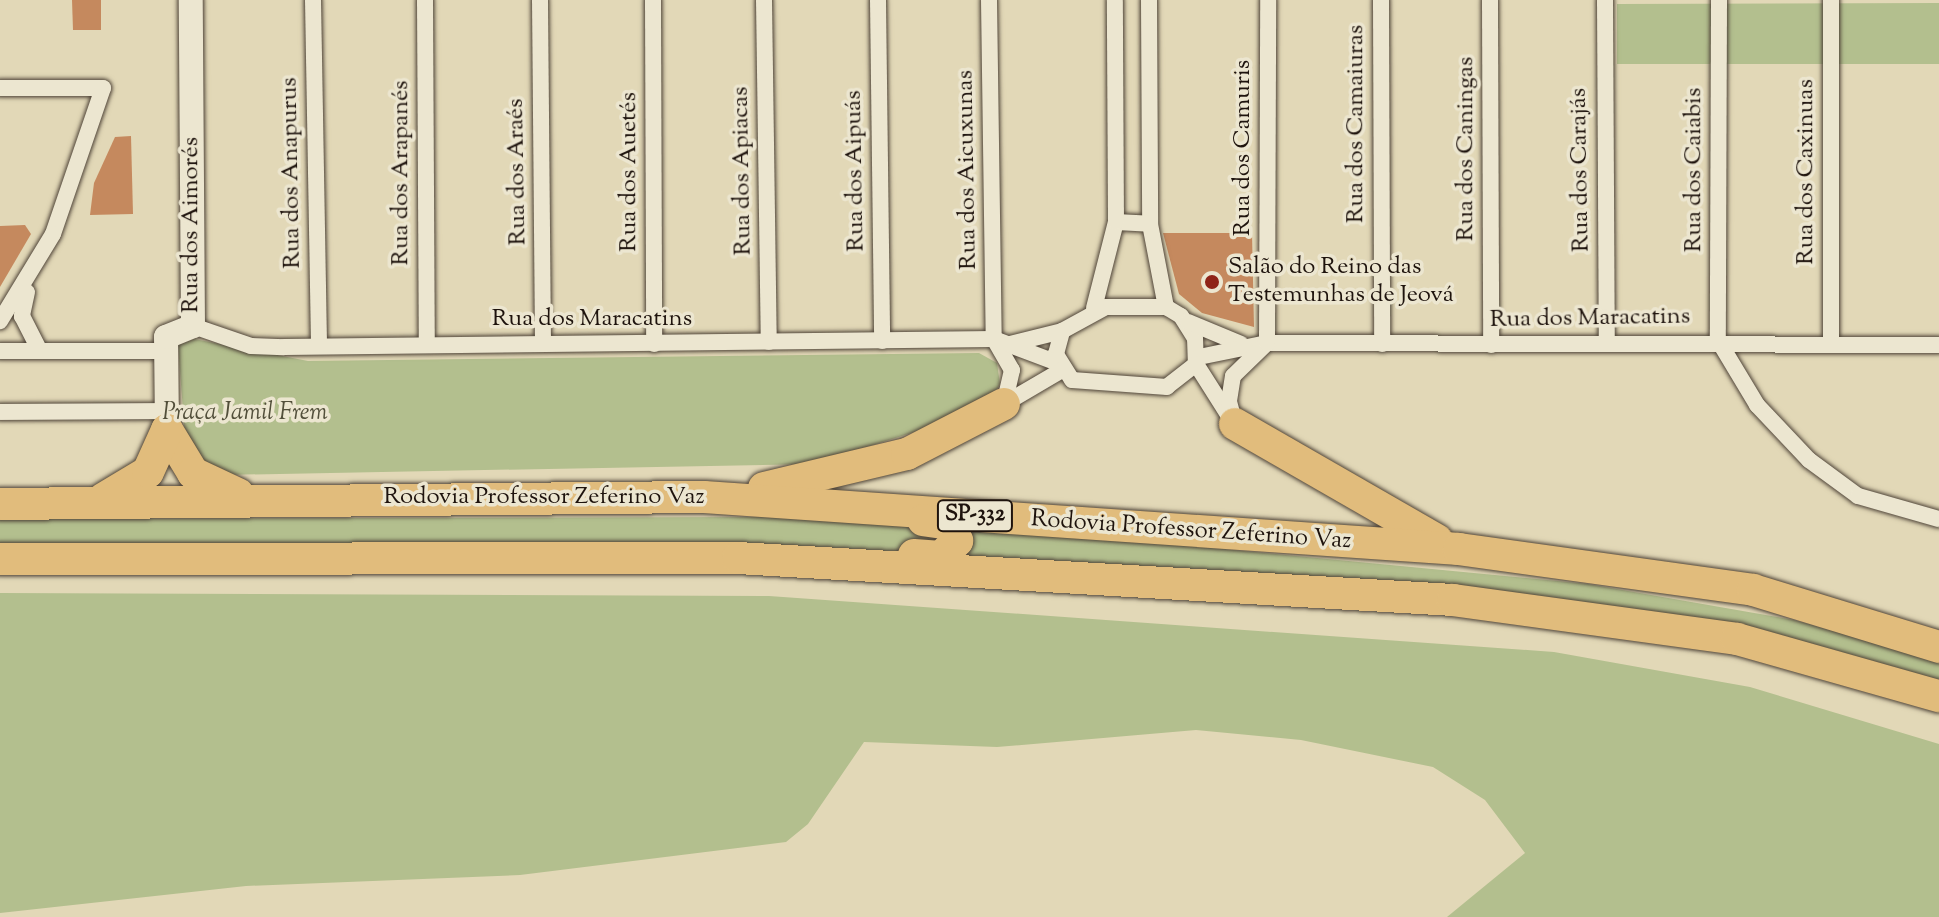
<!DOCTYPE html>
<meta charset="utf-8">
<style>
body{margin:0}
#map{position:relative;width:1939px;height:917px;overflow:hidden;background:#e2d8b7;font-family:"Sorts Mill Goudy",serif}
div>[style]{position:absolute}
.green>*{inset:0;background:#b3bf8e}
.building>*{inset:0;background:#c5895e}
.roads{filter:drop-shadow(0 0 2px #4f4438) drop-shadow(0 0 2px #4f4438)}
.street>*{height:16px;margin:-8px;padding:0 8px;transform-origin:8px;border-radius:8px;background:#ece6d0}
.secondary>*{height:24px;margin:-12px;padding:0 12px;transform-origin:12px;border-radius:12px;background:#ece6d0}
.highway>*{height:32px;margin:-16px;padding:0 16px;transform-origin:16px;border-radius:16px;background:#e1bc7c}
.dots>*{width:22px;height:22px;translate:-50% -50%;box-sizing:border-box;border:4px solid #ece6d0;border-radius:50%}
span{translate:-50% -50%;white-space:nowrap;text-align:center;line-height:1.15;-webkit-text-stroke:7px #ece6d0;paint-order:stroke}
.shield-label span{padding:2px 6px;background:#ece6d0;border:2px solid;border-radius:6px;-webkit-text-stroke-width:0}
.shield-label{font-size:22px;color:#1e130d;font-weight:700}
.street-label{font-size:24px;color:#1e130d}
.poi-label{font-size:24px;color:#1e130d}
.left{translate:0 -50%;text-align:left}
.park-label{font-size:24px;color:#524f3a;font-style:italic}
</style>
<div id="map">
<div class="green">
<div style="clip-path:polygon(1939px 3px,1939px 64px,1617px 64px,1617px 4px)"></div>
<div style="clip-path:polygon(194px 339px,308px 361px,979px 353px,997px 363px,1000px 384px,985px 410px,812px 464px,221px 475px,196px 463px,185px 436px,178px 345px)"></div>
<div style="clip-path:polygon(763px 517px,1150px 542px,1588px 584px,1794px 620px,1888px 646px,1939px 663px,1939px 685px,1711px 622px,1578px 601px,1386px 585px,0 547px,0 519px)"></div>
<div style="clip-path:polygon(0 593px,769px 596px,1554px 652px,1750px 687px,1939px 744px,1939px 917px,1447px 917px,1525px 853px,1485px 800px,1433px 767px,1301px 740px,1196px 730px,997px 747px,864px 742px,808px 824px,786px 842px,520px 875px,246px 886px,0 913px)"></div>
</div>
<div class="building">
<div style="clip-path:polygon(72px 0,101px 0,101px 30px,73px 30px)"></div>
<div style="clip-path:polygon(131px 136px,133px 214px,90px 215px,94px 183px,115px 137px)"></div>
<div style="clip-path:polygon(25px 225px,31px 234px,0 287px,0 226px)"></div>
<div style="clip-path:polygon(1163px 233px,1252px 233px,1254px 327px,1202px 313px,1179px 294px)"></div>
</div>
<div class="roads">
<div class="street">
<div style="left:313px;top:0;width:345px;rotate:89deg"></div>
<div style="left:425px;top:0;width:345px;rotate:89.7deg"></div>
<div style="left:540px;top:0;width:343px;rotate:89.5deg"></div>
<div style="left:653px;top:0;width:344px;rotate:89.8deg"></div>
<div style="left:764px;top:0;width:342px;rotate:89.2deg"></div>
<div style="left:878px;top:0;width:341px;rotate:89.3deg"></div>
<div style="left:989px;top:0;width:339px;rotate:89.2deg"></div>
<div style="left:994px;top:339px;width:36px;rotate:60deg"></div>
<div style="left:1012px;top:370px;width:35px;rotate:103deg"></div>
<div style="left:1149px;top:0;width:224px;rotate:89.7deg"></div>
<div style="left:1150px;top:224px;width:85px;rotate:79.1deg"></div>
<div style="left:1381px;top:0;width:344px;rotate:89.8deg"></div>
<div style="left:1490px;top:0;width:345px;rotate:89.8deg"></div>
<div style="left:1605px;top:0;width:339px;rotate:89.7deg"></div>
<div style="left:1719px;top:0;width:340px;rotate:90.2deg"></div>
<div style="left:1718px;top:340px;width:76px;rotate:59deg"></div>
<div style="left:1757px;top:405px;width:76px;rotate:46.6deg"></div>
<div style="left:1809px;top:460px;width:61px;rotate:36.3deg"></div>
<div style="left:1858px;top:496px;width:84px;rotate:15.9deg"></div>
<div style="left:1831px;top:0;width:344px;rotate:90deg"></div>
<div style="left:0;top:88px;width:103px"></div>
<div style="left:103px;top:88px;width:154px;rotate:108.9deg"></div>
<div style="left:53px;top:234px;width:102px;rotate:121.3deg"></div>
<div style="left:1116px;top:222px;width:34px;rotate:3deg"></div>
<div style="left:27px;top:292px;width:25px;rotate:102deg"></div>
<div style="left:22px;top:316px;width:39px;rotate:63deg"></div>
<div style="left:1106px;top:307px;width:60px"></div>
<div style="left:1166px;top:307px;width:17px;rotate:31deg"></div>
<div style="left:1181px;top:316px;width:26px;rotate:58deg"></div>
<div style="left:1195px;top:338px;width:26px;rotate:88deg"></div>
<div style="left:1196px;top:364px;width:37px;rotate:142deg"></div>
<div style="left:1167px;top:387px;width:95px;rotate:-175.8deg"></div>
<div style="left:1072px;top:380px;width:31px;rotate:-122deg"></div>
<div style="left:1056px;top:354px;width:24px;rotate:-75deg"></div>
<div style="left:1062px;top:331px;width:50px;rotate:-28.6deg"></div>
<div style="left:1094px;top:308px;width:89px;rotate:-75.7deg"></div>
<div style="left:1116px;top:222px;width:222px;rotate:-90.3deg"></div>
<div style="left:1188px;top:322px;width:57px;rotate:22.5deg"></div>
<div style="left:193px;top:326px;width:61px;rotate:19deg"></div>
<div style="left:251px;top:346px;width:33px;rotate:2deg"></div>
<div style="left:284px;top:347px;width:710px;rotate:-0.65deg"></div>
<div style="left:994px;top:339px;width:71px;rotate:20.7deg"></div>
<div style="left:1010px;top:344px;width:54px;rotate:-14deg"></div>
<div style="left:0;top:351px;width:165px"></div>
<div style="left:1199px;top:357px;width:69px;rotate:-11.6deg"></div>
<div style="left:1267px;top:343px;width:672px;rotate:0.17deg"></div>
<div style="left:1196px;top:364px;width:62px;rotate:57.6deg"></div>
<div style="left:1004px;top:404px;width:67px;rotate:-30.4deg"></div>
<div style="left:0;top:412px;width:166px;rotate:-0.3deg"></div>
<div style="left:1235px;top:424px;width:24px;rotate:-105deg"></div>
<div style="left:1229px;top:401px;width:25px;rotate:-81deg"></div>
<div style="left:1233px;top:376px;width:47px;rotate:-44.1deg"></div>
<div style="left:1267px;top:343px;width:343px;rotate:-89.8deg"></div>
</div>
<div class="secondary">
<div style="left:167px;top:430px;width:93px;rotate:-90.6deg"></div>
<div style="left:166px;top:337px;width:29px;rotate:-22deg"></div>
<div style="left:193px;top:326px;width:326px;rotate:-90.4deg"></div>
</div>
<div class="highway">
<div style="left:1235px;top:424px;width:233px;rotate:29.9deg"></div>
<div style="left:167px;top:430px;width:50px;rotate:58.8deg"></div>
<div style="left:193px;top:473px;width:50px;rotate:25deg"></div>
<div style="left:764px;top:488px;width:147px;rotate:-13.4deg"></div>
<div style="left:907px;top:454px;width:109px;rotate:-27.3deg"></div>
<div style="left:103px;top:499px;width:52px;rotate:-31deg"></div>
<div style="left:148px;top:472px;width:46px;rotate:-65.7deg"></div>
<div style="left:0;top:504px;width:704px;rotate:-0.57deg"></div>
<div style="left:704px;top:497px;width:757px;rotate:3.94deg"></div>
<div style="left:1459px;top:549px;width:297px;rotate:7.9deg"></div>
<div style="left:1753px;top:590px;width:195px;rotate:17deg"></div>
<div style="left:914px;top:555px;width:27px;rotate:4deg"></div>
<div style="left:941px;top:557px;width:23px;rotate:-45deg"></div>
<div style="left:957px;top:541px;width:18px;rotate:-112deg"></div>
<div style="left:950px;top:524px;width:27px;rotate:-172deg"></div>
<div style="left:0;top:559px;width:738px;rotate:-0.08deg"></div>
<div style="left:738px;top:558px;width:716px;rotate:3.36deg"></div>
<div style="left:1453px;top:600px;width:287px;rotate:7.8deg"></div>
<div style="left:1737px;top:639px;width:210px;rotate:15.8deg"></div>
</div>
</div>
<div class="dots">
<div style="left:1212px;top:282px;background:#8f2418"></div>
</div>
<div class="shield-label">
<span style="left:975px;top:516px">SP-332</span>
</div>
<div class="street-label">
<span style="left:1357px;top:124px;rotate:-90deg">Rua dos Camaiuras</span>
<span style="left:1244px;top:148px;rotate:-90deg">Rua dos Camuris</span>
<span style="left:1467px;top:149px;rotate:-90deg">Rua dos Caningas</span>
<span style="left:968px;top:170px;rotate:-91deg">Rua dos Aicuxunas</span>
<span style="left:1581px;top:170px;rotate:-91deg">Rua dos Carajás</span>
<span style="left:1695px;top:170px;rotate:-90deg">Rua dos Caiabis</span>
<span style="left:743px;top:171px;rotate:-91deg">Rua dos Apiacas</span>
<span style="left:856px;top:171px;rotate:-91deg">Rua dos Aipuás</span>
<span style="left:518px;top:172px;rotate:-91deg">Rua dos Araés</span>
<span style="left:630px;top:172px;rotate:-90deg">Rua dos Auetés</span>
<span style="left:1807px;top:172px;rotate:-90deg">Rua dos Caxinuas</span>
<span style="left:292px;top:173px;rotate:-91deg">Rua dos Anapurus</span>
<span style="left:402px;top:173px;rotate:-90deg">Rua dos Arapanés</span>
<span style="left:192px;top:225px;rotate:-90deg">Rua dos Aimorés</span>
<span style="left:1590px;top:319px;rotate:-1deg">Rua dos Maracatins</span>
<span style="left:592px;top:320px">Rua dos Maracatins</span>
<span style="left:544px;top:498px">Rodovia Professor Zeferino Vaz</span>
<span style="left:1191px;top:531px;rotate:4deg">Rodovia Professor Zeferino Vaz</span>
</div>
<div class="poi-label">
<span class="left" style="left:1228px;top:282px">Salão do Reino das<br>Testemunhas de Jeová</span>
</div>
<div class="park-label">
<span style="left:245px;top:414px">Praça Jamil Frem</span>
</div>
</div>
